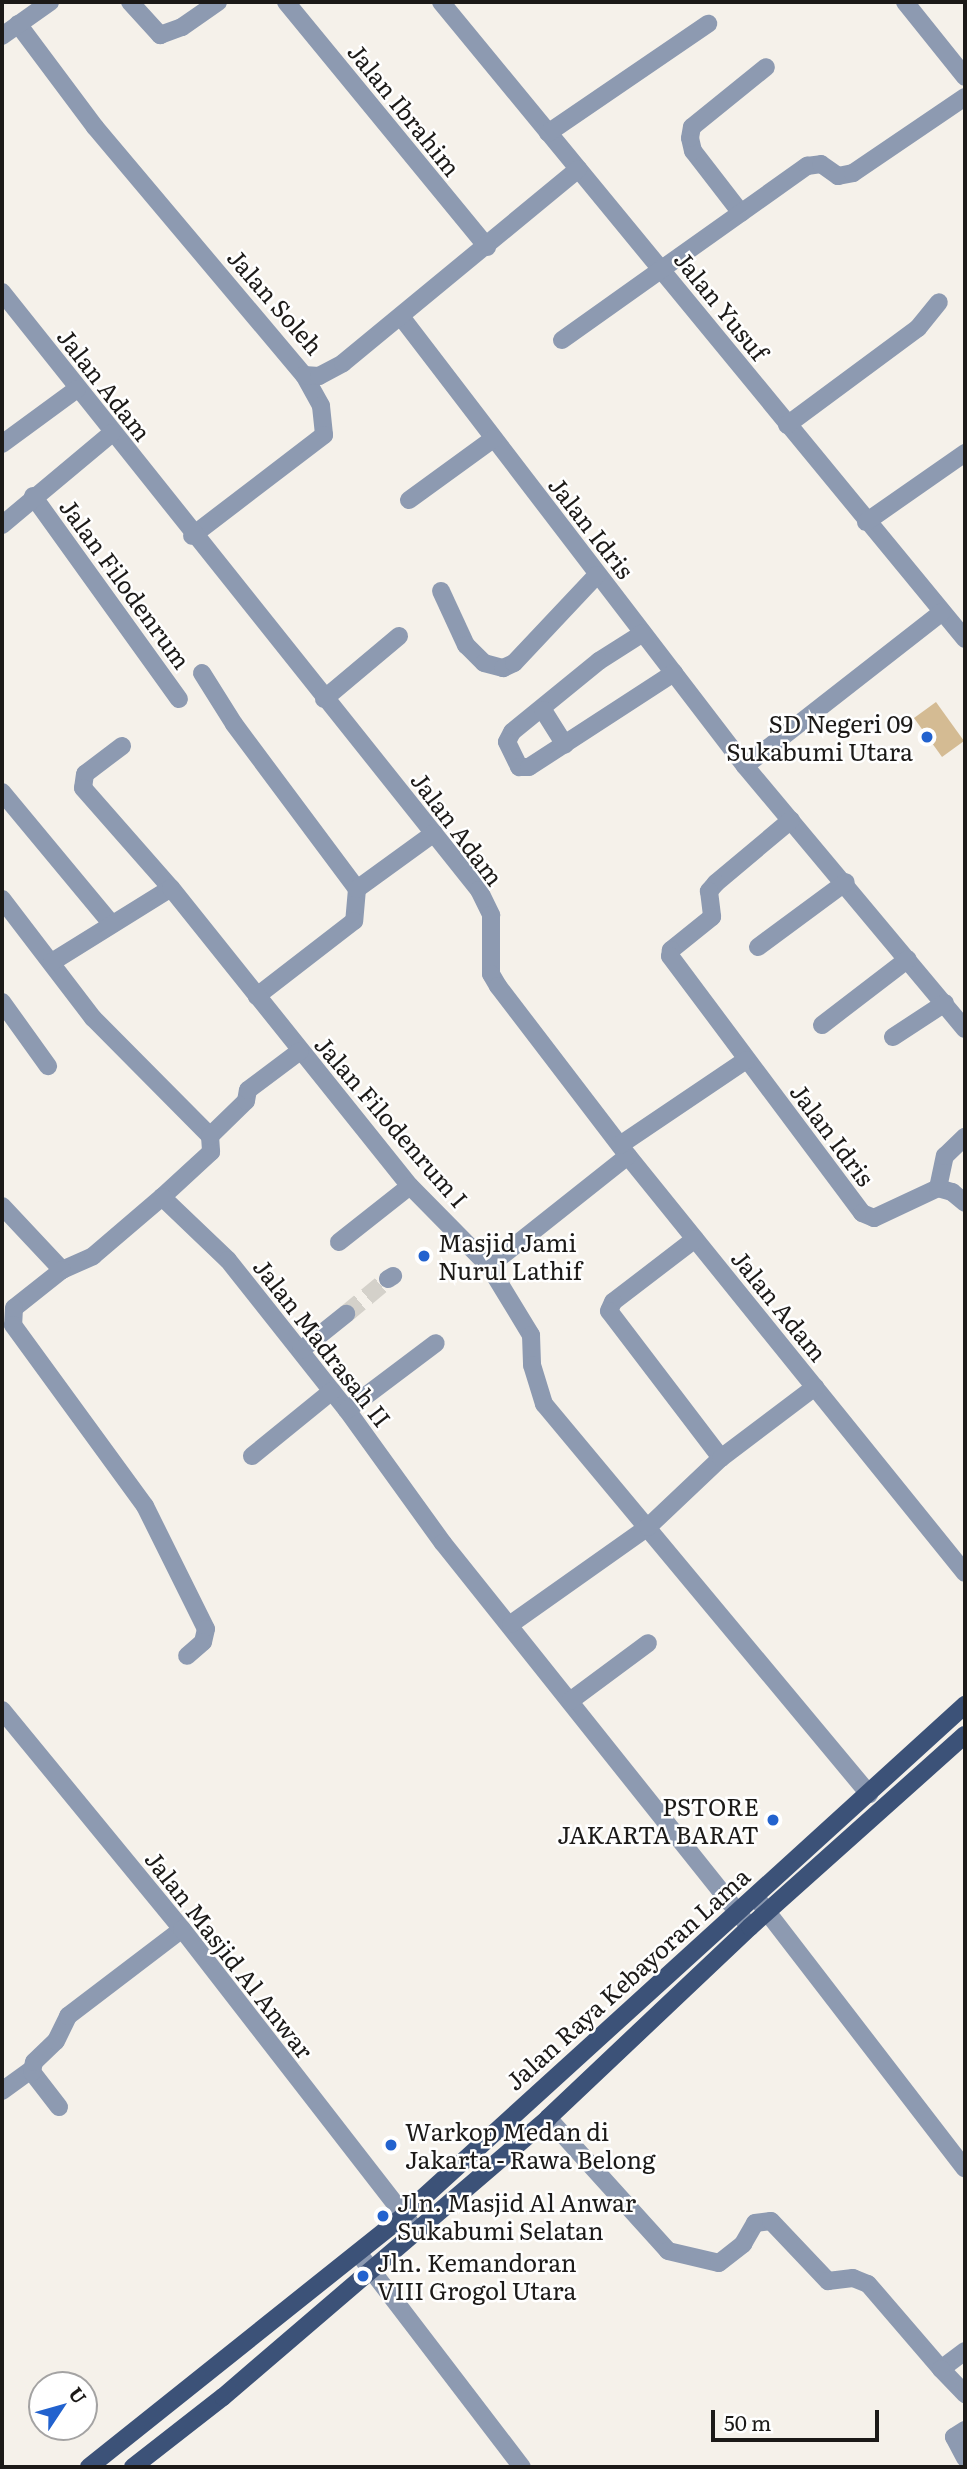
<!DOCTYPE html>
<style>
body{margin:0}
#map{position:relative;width:967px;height:2469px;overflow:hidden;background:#f5f1ea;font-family:Literata,serif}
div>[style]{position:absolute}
.green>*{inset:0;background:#d4bb93}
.minor-tunnel>*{height:18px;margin-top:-9px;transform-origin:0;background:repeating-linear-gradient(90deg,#d4d1ca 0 18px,transparent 0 27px)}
.minor>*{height:18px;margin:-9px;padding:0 9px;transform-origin:9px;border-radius:9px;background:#8d9ab1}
.tertiary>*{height:18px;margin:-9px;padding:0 9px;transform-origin:9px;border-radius:9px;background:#8d9ab1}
.primary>*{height:18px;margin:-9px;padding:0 9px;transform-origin:9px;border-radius:9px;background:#3c5278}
.dots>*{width:19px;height:19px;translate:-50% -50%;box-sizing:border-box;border:4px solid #fff;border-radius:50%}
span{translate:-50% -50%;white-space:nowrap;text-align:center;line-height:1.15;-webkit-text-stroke:5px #fff;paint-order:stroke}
.street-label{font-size:24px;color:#1c1a18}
.poi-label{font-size:24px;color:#1c1a18}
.right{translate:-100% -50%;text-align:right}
.left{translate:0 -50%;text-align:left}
.frame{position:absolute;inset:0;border:4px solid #1c1a18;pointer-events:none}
.north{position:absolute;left:28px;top:2371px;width:70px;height:70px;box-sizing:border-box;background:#fff;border:2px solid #a4a3a3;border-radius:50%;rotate:54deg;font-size:19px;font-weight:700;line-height:28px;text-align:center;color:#1c1a18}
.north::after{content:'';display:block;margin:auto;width:24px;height:32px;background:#2262ce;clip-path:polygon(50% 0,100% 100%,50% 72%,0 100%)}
.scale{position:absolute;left:711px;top:2410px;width:168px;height:32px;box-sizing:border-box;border:4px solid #1c1a18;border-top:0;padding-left:9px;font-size:21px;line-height:24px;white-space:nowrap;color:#1c1a18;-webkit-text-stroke:5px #fff;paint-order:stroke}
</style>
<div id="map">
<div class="green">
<div style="clip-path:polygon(936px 702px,964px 741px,942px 757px,914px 718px)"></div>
</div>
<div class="minor-tunnel">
<div style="left:346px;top:1314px;width:55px;rotate:-39.8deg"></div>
</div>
<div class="minor">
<div style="left:130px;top:2px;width:45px;rotate:47.7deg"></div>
<div style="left:160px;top:35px;width:23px;rotate:-20deg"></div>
<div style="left:182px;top:27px;width:44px;rotate:-34.8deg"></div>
<div style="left:286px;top:2px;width:317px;rotate:50.6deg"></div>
<div style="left:441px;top:2px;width:825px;rotate:50.56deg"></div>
<div style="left:905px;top:2px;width:96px;rotate:51.3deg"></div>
<div style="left:18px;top:24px;width:129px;rotate:53.2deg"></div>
<div style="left:95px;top:127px;width:324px;rotate:49.9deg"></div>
<div style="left:304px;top:375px;width:35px;rotate:61deg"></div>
<div style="left:321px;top:406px;width:29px;rotate:84deg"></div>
<div style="left:324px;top:435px;width:166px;rotate:142.6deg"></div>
<div style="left:2px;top:36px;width:59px;rotate:-35.3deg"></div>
<div style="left:548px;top:133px;width:194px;rotate:-34.3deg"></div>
<div style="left:741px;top:213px;width:78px;rotate:-127.7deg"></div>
<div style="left:693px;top:151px;width:13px;rotate:-103deg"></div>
<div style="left:690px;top:138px;width:11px;rotate:-80deg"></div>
<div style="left:692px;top:127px;width:95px;rotate:-39deg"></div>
<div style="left:2px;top:292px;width:765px;rotate:51.42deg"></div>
<div style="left:479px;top:890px;width:28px;rotate:64deg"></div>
<div style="left:491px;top:915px;width:59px;rotate:90deg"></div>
<div style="left:491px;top:974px;width:14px;rotate:60deg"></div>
<div style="left:498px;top:986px;width:214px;rotate:52.6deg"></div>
<div style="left:628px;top:1156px;width:536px;rotate:51.06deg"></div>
<div style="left:402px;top:318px;width:564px;rotate:52.56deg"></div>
<div style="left:745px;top:766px;width:343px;rotate:50.1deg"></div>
<div style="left:562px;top:340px;width:301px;rotate:-35.4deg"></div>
<div style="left:807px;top:166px;width:14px;rotate:-8deg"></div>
<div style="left:821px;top:164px;width:21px;rotate:35deg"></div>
<div style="left:838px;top:176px;width:15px;rotate:-11deg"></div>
<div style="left:853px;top:173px;width:135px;rotate:-34.2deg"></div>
<div style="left:304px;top:375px;width:15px;rotate:4deg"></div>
<div style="left:319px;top:376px;width:27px;rotate:-28deg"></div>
<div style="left:343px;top:363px;width:305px;rotate:-39.5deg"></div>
<div style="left:787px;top:425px;width:163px;rotate:-36.5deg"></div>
<div style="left:918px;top:328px;width:33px;rotate:-51deg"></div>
<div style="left:2px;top:444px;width:93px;rotate:-36.3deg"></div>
<div style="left:33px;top:496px;width:250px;rotate:54.3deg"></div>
<div style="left:409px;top:500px;width:104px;rotate:-36deg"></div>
<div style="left:866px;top:522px;width:121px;rotate:-34.9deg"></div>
<div style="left:2px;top:525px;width:143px;rotate:-39.9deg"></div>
<div style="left:441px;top:591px;width:60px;rotate:65.2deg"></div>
<div style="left:466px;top:645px;width:25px;rotate:45deg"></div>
<div style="left:484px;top:663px;width:20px;rotate:15deg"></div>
<div style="left:503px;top:668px;width:12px;rotate:-24deg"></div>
<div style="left:514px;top:663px;width:121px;rotate:-46.7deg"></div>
<div style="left:643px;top:633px;width:52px;rotate:147.5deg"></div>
<div style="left:599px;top:661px;width:112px;rotate:140.8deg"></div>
<div style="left:512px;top:732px;width:11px;rotate:117deg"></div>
<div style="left:507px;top:742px;width:28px;rotate:64deg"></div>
<div style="left:519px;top:767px;width:10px"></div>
<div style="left:529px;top:767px;width:173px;rotate:-33deg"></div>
<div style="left:202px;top:673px;width:60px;rotate:57.9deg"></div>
<div style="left:234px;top:724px;width:206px;rotate:53.3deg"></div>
<div style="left:357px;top:889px;width:32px;rotate:95deg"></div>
<div style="left:354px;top:921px;width:123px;rotate:142.3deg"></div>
<div style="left:324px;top:699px;width:98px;rotate:-40deg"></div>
<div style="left:543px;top:710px;width:41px;rotate:57.8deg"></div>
<div style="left:122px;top:746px;width:46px;rotate:142.9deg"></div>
<div style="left:85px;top:774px;width:14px;rotate:98deg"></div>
<div style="left:83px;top:788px;width:133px;rotate:48.7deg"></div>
<div style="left:745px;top:766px;width:250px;rotate:-38deg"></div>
<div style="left:2px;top:792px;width:169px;rotate:50.3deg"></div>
<div style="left:791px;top:820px;width:98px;rotate:140deg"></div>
<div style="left:716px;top:883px;width:11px;rotate:131deg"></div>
<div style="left:709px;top:891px;width:26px;rotate:83deg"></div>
<div style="left:712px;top:917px;width:53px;rotate:141.2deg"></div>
<div style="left:671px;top:950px;width:6px;rotate:99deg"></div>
<div style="left:670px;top:956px;width:321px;rotate:53.2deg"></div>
<div style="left:862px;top:1213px;width:13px;rotate:23deg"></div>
<div style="left:874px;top:1218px;width:71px;rotate:-25.1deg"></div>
<div style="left:938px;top:1188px;width:15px;rotate:16deg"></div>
<div style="left:952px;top:1192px;width:17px;rotate:40deg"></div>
<div style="left:357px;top:889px;width:95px;rotate:-36deg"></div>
<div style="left:2px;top:899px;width:150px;rotate:52.6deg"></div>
<div style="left:93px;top:1018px;width:166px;rotate:45.2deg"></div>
<div style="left:210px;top:1136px;width:16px;rotate:86deg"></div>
<div style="left:211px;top:1152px;width:67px;rotate:137.4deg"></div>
<div style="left:758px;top:947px;width:109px;rotate:-36.5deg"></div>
<div style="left:52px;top:962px;width:140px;rotate:-31.9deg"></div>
<div style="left:171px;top:888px;width:382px;rotate:51.3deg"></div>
<div style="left:410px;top:1186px;width:112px;rotate:45.4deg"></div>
<div style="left:489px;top:1266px;width:177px;rotate:-38.4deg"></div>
<div style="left:2px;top:1002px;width:79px;rotate:54.3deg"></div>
<div style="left:822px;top:1025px;width:108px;rotate:-37.5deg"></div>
<div style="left:893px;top:1037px;width:62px;rotate:-33.2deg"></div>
<div style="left:210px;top:1136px;width:50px;rotate:-44.2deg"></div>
<div style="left:246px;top:1101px;width:11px;rotate:-80deg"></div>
<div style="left:248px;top:1090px;width:65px;rotate:-36.9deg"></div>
<div style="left:620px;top:1145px;width:152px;rotate:-34deg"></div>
<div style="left:938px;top:1188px;width:33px;rotate:-78deg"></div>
<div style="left:945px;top:1156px;width:28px;rotate:-44deg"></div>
<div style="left:2px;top:1206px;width:88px;rotate:46.8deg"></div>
<div style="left:62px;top:1270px;width:34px;rotate:-24deg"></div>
<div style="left:93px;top:1256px;width:91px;rotate:-40.5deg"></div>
<div style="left:162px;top:1197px;width:91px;rotate:43.7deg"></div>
<div style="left:228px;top:1260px;width:191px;rotate:51.6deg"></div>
<div style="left:347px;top:1410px;width:164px;rotate:54.2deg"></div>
<div style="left:443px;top:1543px;width:487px;rotate:51.4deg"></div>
<div style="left:695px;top:1239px;width:103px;rotate:142.5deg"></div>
<div style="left:613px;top:1302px;width:10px;rotate:114deg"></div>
<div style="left:609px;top:1311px;width:185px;rotate:52.7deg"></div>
<div style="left:339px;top:1242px;width:90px;rotate:-38.3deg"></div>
<div style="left:489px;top:1266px;width:81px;rotate:58.7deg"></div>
<div style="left:531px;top:1335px;width:30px;rotate:88deg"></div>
<div style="left:532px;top:1365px;width:41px;rotate:72.9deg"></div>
<div style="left:544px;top:1404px;width:508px;rotate:50.19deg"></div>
<div style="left:62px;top:1270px;width:61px;rotate:141.6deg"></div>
<div style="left:14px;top:1308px;width:17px;rotate:93deg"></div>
<div style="left:13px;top:1325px;width:224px;rotate:53.9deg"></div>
<div style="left:145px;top:1506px;width:137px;rotate:63.6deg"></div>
<div style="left:206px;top:1629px;width:13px;rotate:103deg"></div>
<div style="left:203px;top:1642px;width:21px;rotate:139deg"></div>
<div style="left:388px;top:1279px;width:6px;rotate:-31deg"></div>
<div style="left:301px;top:1350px;width:58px;rotate:-38.7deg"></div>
<div style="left:347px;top:1410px;width:111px;rotate:-37deg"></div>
<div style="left:252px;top:1456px;width:103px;rotate:-39.1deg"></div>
<div style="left:511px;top:1624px;width:168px;rotate:-35.3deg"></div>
<div style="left:648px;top:1527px;width:100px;rotate:-43.4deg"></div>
<div style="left:721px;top:1458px;width:118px;rotate:-37.1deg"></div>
<div style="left:570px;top:1701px;width:97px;rotate:-36.6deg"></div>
<div style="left:758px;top:1900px;width:339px;rotate:52.4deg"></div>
<div style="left:2px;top:2091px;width:37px;rotate:-36deg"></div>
<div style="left:59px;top:2107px;width:44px;rotate:-127.6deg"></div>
<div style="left:32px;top:2072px;width:10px;rotate:-79deg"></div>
<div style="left:34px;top:2062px;width:30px;rotate:-44deg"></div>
<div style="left:56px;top:2041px;width:28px;rotate:-64deg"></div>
<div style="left:68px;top:2016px;width:143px;rotate:-37.3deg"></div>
<div style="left:548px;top:2118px;width:179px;rotate:47.9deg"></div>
<div style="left:668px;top:2251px;width:52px;rotate:13.2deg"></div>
<div style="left:719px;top:2263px;width:31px;rotate:-38deg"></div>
<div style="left:743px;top:2244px;width:24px;rotate:-60deg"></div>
<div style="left:755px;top:2223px;width:16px;rotate:-7deg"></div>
<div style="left:771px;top:2221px;width:83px;rotate:46.5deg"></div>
<div style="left:828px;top:2281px;width:25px;rotate:-7deg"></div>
<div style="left:853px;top:2278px;width:16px;rotate:22deg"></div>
<div style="left:868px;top:2284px;width:112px;rotate:49.3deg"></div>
<div style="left:965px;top:2351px;width:30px;rotate:143deg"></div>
<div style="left:941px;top:2369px;width:35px;rotate:46deg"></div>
<div style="left:965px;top:2430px;width:13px;rotate:148deg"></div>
<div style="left:954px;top:2437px;width:24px;rotate:62deg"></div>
</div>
<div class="tertiary">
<div style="left:2px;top:1710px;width:283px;rotate:50.6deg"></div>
<div style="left:182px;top:1929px;width:382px;rotate:52.2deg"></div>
<div style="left:359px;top:2254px;width:268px;rotate:52.6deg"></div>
</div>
<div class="primary">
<div style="left:89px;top:2467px;width:402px;rotate:-38.6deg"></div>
<div style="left:403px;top:2216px;width:760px;rotate:-42.28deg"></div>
<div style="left:133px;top:2467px;width:114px;rotate:-37.9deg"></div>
<div style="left:223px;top:2397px;width:428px;rotate:-40.6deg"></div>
<div style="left:548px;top:2118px;width:278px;rotate:-43.4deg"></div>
<div style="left:750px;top:1927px;width:288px;rotate:-41.8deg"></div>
</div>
<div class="dots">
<div style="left:927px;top:737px;background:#2262ce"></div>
<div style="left:424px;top:1256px;background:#2262ce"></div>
<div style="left:773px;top:1820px;background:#2262ce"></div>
<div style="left:391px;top:2145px;background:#2262ce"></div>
<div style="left:383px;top:2216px;background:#2262ce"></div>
<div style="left:363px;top:2276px;background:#2262ce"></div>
</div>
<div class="street-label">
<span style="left:405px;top:109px;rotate:51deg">Jalan Ibrahim</span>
<span style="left:276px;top:301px;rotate:49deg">Jalan Soleh</span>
<span style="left:722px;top:305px;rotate:51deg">Jalan Yusuf</span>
<span style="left:105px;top:384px;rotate:52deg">Jalan Adam</span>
<span style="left:592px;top:527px;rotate:52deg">Jalan Idris</span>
<span style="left:126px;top:583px;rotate:54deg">Jalan Filodenrum</span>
<span style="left:458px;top:828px;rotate:53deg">Jalan Adam</span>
<span style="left:392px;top:1121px;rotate:49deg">Jalan Filodenrum I</span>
<span style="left:833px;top:1134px;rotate:53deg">Jalan Idris</span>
<span style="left:780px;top:1305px;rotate:51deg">Jalan Adam</span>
<span style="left:323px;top:1342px;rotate:52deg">Jalan Madrasah II</span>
<span style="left:230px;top:1954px;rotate:52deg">Jalan Masjid Al Anwar</span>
<span style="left:627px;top:1978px;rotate:-42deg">Jalan Raya Kebayoran Lama</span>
</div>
<div class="poi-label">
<span class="right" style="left:913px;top:737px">SD Negeri 09<br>Sukabumi Utara</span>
<span class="left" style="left:438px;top:1256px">Masjid Jami<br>Nurul Lathif</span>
<span class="right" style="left:759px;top:1820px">PSTORE<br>JAKARTA BARAT</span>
<span class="left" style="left:405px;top:2145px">Warkop Medan di<br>Jakarta - Rawa Belong</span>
<span class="left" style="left:397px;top:2216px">Jln. Masjid Al Anwar<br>Sukabumi Selatan</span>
<span class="left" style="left:377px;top:2276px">Jln. Kemandoran<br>VIII Grogol Utara</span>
</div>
<div class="frame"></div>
<div class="north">U</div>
<div class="scale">50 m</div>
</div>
